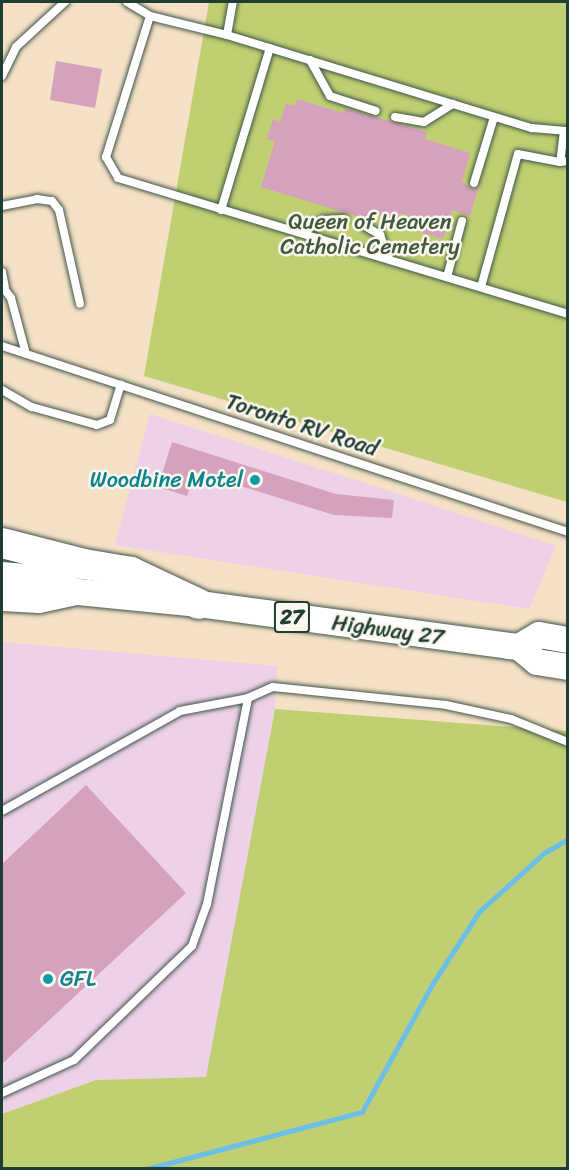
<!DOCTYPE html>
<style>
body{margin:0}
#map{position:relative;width:569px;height:1170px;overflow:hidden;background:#f5e1c6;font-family:Sriracha,sans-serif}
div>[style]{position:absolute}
.built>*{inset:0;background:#edd1e9}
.green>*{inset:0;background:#bfcf71}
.stream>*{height:4.5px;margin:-2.25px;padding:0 2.25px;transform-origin:2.25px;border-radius:2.25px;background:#6abee7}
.building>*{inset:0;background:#d5a1bc}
.roads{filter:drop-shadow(0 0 2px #3f564a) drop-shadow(0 0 2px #3f564a)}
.service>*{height:8px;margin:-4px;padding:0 4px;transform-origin:4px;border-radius:4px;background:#fff}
.primary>*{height:26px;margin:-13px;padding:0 13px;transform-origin:13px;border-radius:13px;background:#fff}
.motorway>*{height:30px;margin:-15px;padding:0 15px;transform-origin:15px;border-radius:15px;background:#fff}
.dots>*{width:16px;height:16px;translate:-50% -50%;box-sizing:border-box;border:3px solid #fbf7ec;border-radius:50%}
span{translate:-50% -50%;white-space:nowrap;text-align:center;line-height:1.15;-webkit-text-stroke:5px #fbf7ec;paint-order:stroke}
.shield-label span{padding:2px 4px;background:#fbf7ec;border:2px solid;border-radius:4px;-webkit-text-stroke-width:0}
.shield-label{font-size:21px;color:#1f3d34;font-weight:700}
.park-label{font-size:22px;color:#3f5a40}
.street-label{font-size:22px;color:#1f3d34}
.culture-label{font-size:22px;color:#0d838f}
.right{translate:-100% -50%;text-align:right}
.left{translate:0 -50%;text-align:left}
.frame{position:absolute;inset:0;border:3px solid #1f3d34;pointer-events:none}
</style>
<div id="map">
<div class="built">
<div style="clip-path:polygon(150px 414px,392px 492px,556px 546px,529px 609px,115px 545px)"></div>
<div style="clip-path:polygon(2px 642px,277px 666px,275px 709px,206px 1077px,96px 1080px,2px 1114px)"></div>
</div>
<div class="green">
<div style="clip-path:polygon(209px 2px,567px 2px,567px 502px,144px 376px)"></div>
<div style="clip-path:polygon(275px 709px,567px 731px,567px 1168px,2px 1168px,2px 1114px,96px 1080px,206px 1077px)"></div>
</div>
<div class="stream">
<div style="left:150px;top:1168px;width:219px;rotate:-14.8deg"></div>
<div style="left:362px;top:1112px;width:147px;rotate:-61.2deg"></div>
<div style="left:433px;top:983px;width:85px;rotate:-57.1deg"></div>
<div style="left:479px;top:912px;width:88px;rotate:-42.2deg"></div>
<div style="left:544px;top:853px;width:28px;rotate:-30deg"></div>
</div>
<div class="building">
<div style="clip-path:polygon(56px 61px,102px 69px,95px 108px,50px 100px)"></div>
<div style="clip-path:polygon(297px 99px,343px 113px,345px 108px,427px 132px,425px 139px,470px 153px,462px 181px,472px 189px,479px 187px,470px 216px,452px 210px,443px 239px,420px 232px,423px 221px,400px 213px,398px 221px,371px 213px,369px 220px,261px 187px,275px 141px,267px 139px,273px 119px,280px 122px,286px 104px,295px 106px)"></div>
<div style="clip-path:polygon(172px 442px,336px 494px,394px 500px,392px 518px,334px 515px,195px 472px,187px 496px,158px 487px)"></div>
<div style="clip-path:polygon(86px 785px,186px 893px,2px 1064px,2px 864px)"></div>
</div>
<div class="roads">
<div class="service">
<div style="left:127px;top:2px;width:27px;rotate:31deg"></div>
<div style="left:150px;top:16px;width:79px;rotate:13.9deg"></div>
<div style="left:227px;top:35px;width:34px;rotate:-80deg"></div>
<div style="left:150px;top:16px;width:148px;rotate:107.3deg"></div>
<div style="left:106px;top:157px;width:24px;rotate:60deg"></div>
<div style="left:118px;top:178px;width:470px;rotate:16.8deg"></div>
<div style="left:227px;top:35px;width:319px;rotate:17deg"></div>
<div style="left:532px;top:128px;width:36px;rotate:5deg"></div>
<div style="left:310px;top:60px;width:41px;rotate:60.9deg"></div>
<div style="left:330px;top:96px;width:48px;rotate:18.1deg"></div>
<div style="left:2px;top:76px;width:32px;rotate:-64deg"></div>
<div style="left:16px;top:47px;width:67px;rotate:-42.6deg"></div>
<div style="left:395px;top:117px;width:29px;rotate:10deg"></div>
<div style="left:424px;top:122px;width:34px;rotate:-32deg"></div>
<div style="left:564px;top:131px;width:31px;rotate:97deg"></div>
<div style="left:560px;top:162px;width:8px;rotate:-7deg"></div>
<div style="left:474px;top:183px;width:69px;rotate:-73.1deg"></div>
<div style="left:2px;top:206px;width:36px;rotate:-11deg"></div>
<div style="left:37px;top:199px;width:15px;rotate:8deg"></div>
<div style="left:52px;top:201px;width:11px;rotate:52deg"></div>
<div style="left:59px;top:210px;width:96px;rotate:77.4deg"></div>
<div style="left:221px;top:210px;width:169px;rotate:-73.2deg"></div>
<div style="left:363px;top:225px;width:20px;rotate:30deg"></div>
<div style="left:380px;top:235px;width:26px;rotate:69deg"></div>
<div style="left:303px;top:232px;width:23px;rotate:-31deg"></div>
<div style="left:323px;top:220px;width:21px;rotate:-3deg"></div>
<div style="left:2px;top:272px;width:15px;rotate:79deg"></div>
<div style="left:447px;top:277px;width:58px;rotate:-75deg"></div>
<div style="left:2px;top:286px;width:15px;rotate:53deg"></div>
<div style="left:11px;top:298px;width:58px;rotate:75deg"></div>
<div style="left:481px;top:287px;width:138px;rotate:-74.5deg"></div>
<div style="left:518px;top:154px;width:43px;rotate:10.8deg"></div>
<div style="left:2px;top:346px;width:596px;rotate:18.19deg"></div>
<div style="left:2px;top:390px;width:34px;rotate:30deg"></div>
<div style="left:32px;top:407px;width:67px;rotate:15.5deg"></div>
<div style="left:97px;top:425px;width:14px;rotate:-21deg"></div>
<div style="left:110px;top:420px;width:37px;rotate:-73deg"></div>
<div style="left:2px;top:811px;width:204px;rotate:-29.3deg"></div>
<div style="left:180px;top:711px;width:69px;rotate:-10.8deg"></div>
<div style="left:248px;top:698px;width:27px;rotate:-24deg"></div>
<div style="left:273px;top:687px;width:174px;rotate:5.9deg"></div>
<div style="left:446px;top:705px;width:66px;rotate:12.2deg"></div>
<div style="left:511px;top:719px;width:61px;rotate:22deg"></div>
<div style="left:2px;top:1093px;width:79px;rotate:-24.6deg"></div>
<div style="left:74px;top:1060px;width:164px;rotate:-44deg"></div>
<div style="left:192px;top:946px;width:45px;rotate:-70.3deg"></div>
<div style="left:207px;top:904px;width:210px;rotate:-78.7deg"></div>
</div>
<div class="primary">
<div style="left:2px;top:575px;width:38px;rotate:5deg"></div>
<div style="left:40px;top:578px;width:40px;rotate:20.2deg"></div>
<div style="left:78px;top:592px;width:122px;rotate:5.7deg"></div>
<div style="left:199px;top:604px;width:313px;rotate:7.7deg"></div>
<div style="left:509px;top:646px;width:10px;rotate:6deg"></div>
<div style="left:519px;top:647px;width:23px;rotate:-31deg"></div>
<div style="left:539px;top:635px;width:29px;rotate:10deg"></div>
<div style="left:2px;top:598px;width:37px;rotate:3deg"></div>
<div style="left:39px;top:600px;width:39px;rotate:-12deg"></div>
<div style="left:519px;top:647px;width:23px;rotate:40deg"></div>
<div style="left:537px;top:662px;width:31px;rotate:9deg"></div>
</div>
<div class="motorway">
<div style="left:2px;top:543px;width:85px;rotate:14.4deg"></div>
<div style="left:84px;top:564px;width:48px;rotate:9.7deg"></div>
<div style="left:131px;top:572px;width:75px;rotate:25.2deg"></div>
</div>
</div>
<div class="dots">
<div style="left:255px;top:480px;background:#0f9aa8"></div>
<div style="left:48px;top:979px;background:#0f9aa8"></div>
</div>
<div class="shield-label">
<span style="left:292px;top:617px">27</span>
</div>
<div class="park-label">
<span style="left:370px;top:234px">Queen of Heaven<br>Catholic Cemetery</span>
</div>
<div class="street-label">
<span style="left:302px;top:425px;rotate:18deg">Toronto RV Road</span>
<span style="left:388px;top:630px;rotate:8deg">Highway 27</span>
</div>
<div class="culture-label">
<span class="right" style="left:243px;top:480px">Woodbine Motel</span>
<span class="left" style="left:60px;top:979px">GFL</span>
</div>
<div class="frame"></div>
</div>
